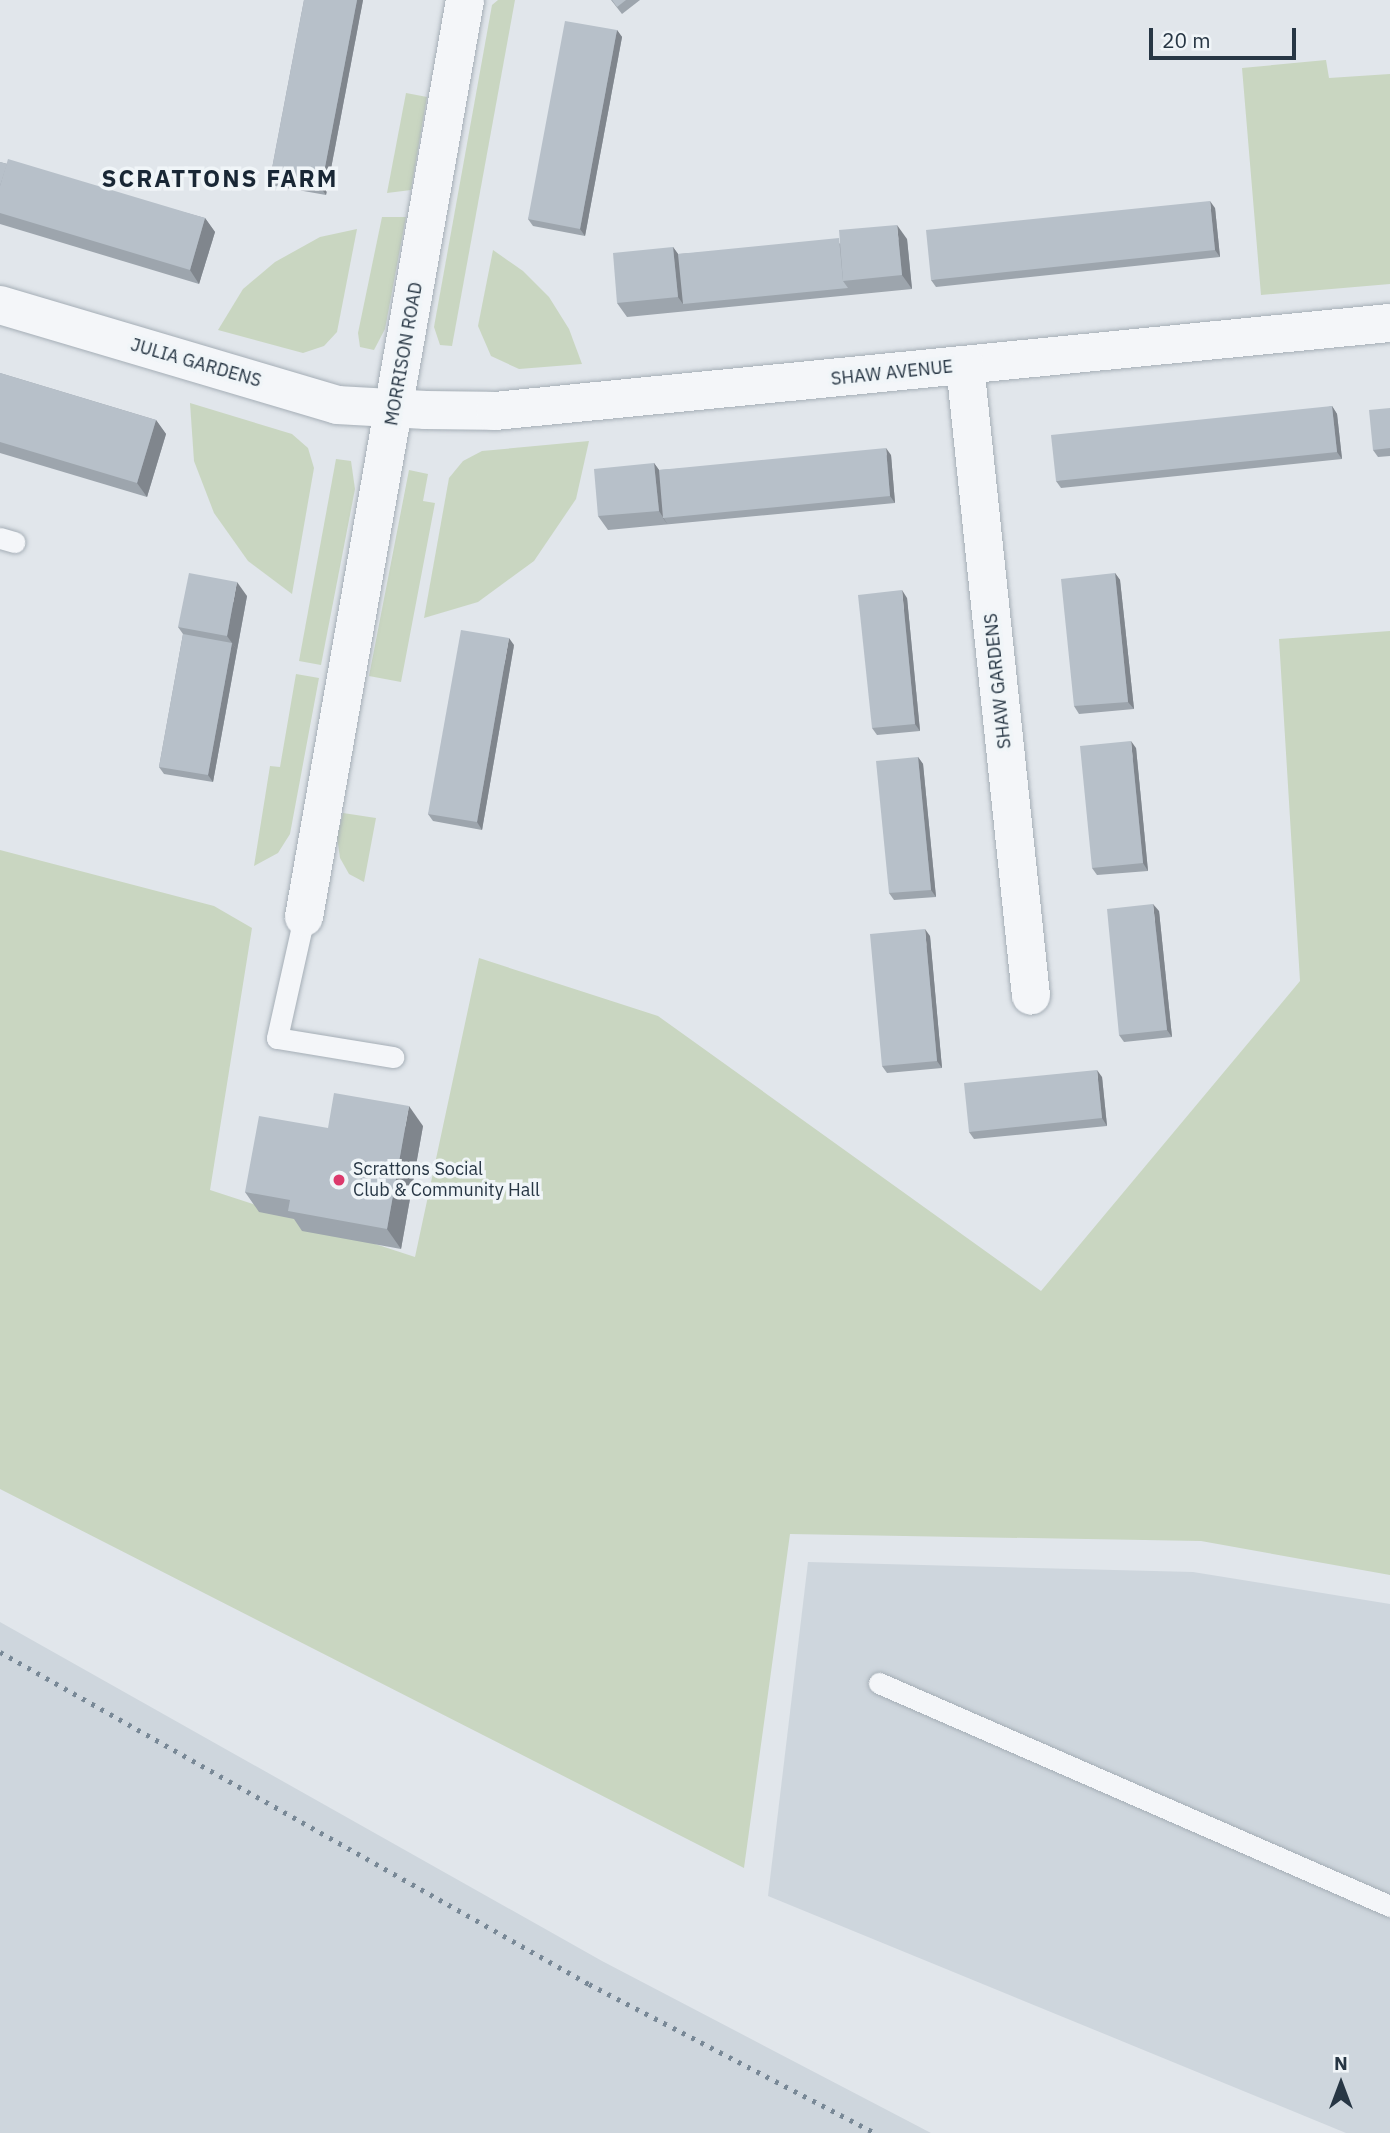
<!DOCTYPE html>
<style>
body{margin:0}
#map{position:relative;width:1390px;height:2133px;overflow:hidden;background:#e1e6eb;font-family:"IBM Plex Sans",sans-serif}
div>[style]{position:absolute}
.built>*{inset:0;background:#ced6dd}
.green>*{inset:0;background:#c9d6c1}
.roads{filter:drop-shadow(0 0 2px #a5aeb6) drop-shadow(0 0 2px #a5aeb6)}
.service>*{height:21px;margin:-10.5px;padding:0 10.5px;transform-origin:10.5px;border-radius:10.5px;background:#f4f6f9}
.minor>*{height:38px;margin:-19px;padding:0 19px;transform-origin:19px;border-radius:19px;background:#f4f6f9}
.rail>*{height:5px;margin-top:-2.5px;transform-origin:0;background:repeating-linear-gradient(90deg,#788896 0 3.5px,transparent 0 10.5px)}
.wall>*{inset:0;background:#9da5ad}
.shaded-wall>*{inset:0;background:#80868d}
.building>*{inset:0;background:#b7c0c9}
.dots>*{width:19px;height:19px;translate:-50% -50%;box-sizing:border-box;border:4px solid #f0f5f8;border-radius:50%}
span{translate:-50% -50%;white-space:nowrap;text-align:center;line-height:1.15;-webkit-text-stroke:7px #f0f5f8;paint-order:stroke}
.street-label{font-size:18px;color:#273644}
.poi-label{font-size:18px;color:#273644}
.left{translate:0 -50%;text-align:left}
.district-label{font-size:24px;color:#192735;font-weight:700;letter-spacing:2px}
.north{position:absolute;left:1306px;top:2049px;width:70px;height:70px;-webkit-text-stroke:5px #f0f5f8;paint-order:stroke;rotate:0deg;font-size:19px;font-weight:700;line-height:28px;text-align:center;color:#273644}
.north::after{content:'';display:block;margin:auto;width:24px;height:32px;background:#273644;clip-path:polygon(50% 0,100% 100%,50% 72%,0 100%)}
.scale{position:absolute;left:1149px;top:28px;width:147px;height:32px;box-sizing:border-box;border:4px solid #273644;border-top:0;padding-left:9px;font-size:21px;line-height:24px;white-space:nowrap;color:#273644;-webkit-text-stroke:5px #f0f5f8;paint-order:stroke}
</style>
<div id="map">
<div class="built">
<div style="clip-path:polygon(808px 1562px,1193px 1572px,1390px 1604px,1390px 2133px,1346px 2133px,768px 1896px)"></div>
<div style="clip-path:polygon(0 1622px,602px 1961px,931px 2133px,0 2133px)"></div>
</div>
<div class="green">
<div style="clip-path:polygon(498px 0,515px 0,452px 346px,440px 345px,434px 327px,492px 5px)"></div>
<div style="clip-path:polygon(1326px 60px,1329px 78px,1390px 74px,1390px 284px,1261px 295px,1242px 68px)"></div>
<div style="clip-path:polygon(406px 93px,427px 97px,411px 190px,387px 193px)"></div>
<div style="clip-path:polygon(382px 217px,406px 217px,385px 329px,374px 350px,360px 347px,358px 333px)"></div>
<div style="clip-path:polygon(357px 229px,337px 332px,324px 346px,303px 353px,218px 330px,243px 289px,275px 262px,320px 237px)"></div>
<div style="clip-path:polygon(493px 250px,523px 271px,549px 297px,569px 329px,582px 364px,519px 369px,491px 356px,478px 326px)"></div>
<div style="clip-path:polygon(190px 403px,292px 434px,308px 448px,314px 468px,292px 594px,248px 561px,214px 513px,194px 461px)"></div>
<div style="clip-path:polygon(589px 441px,576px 499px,534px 561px,478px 602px,424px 618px,449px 478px,463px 461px,482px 451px)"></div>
<div style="clip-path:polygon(336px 459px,351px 461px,355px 489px,321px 665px,299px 661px)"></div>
<div style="clip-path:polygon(409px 470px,428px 474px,423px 501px,435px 503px,401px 682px,369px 676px)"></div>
<div style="clip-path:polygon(1390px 631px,1390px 1575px,1201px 1541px,790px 1534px,744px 1868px,0 1489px,0 850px,214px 906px,252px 928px,210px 1190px,415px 1257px,479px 958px,658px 1016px,1041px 1291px,1300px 981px,1279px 639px)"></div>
<div style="clip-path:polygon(296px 674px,319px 678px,290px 834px,278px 853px,254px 866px,270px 766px,280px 767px)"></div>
<div style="clip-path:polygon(343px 813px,376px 818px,364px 882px,349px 874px,340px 858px,337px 837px)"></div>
</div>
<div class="roads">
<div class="service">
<div style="left:0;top:538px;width:15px;rotate:16deg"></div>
<div style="left:304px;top:917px;width:124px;rotate:102.6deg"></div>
<div style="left:277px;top:1038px;width:118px;rotate:9.3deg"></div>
<div style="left:879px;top:1683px;width:558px;rotate:23.58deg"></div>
</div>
<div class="minor">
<div style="left:0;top:305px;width:352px;rotate:16.5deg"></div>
<div style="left:337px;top:405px;width:89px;rotate:3.2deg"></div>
<div style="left:426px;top:410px;width:69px;rotate:0.8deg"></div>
<div style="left:495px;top:411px;width:899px;rotate:-5.62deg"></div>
<div style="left:965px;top:365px;width:634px;rotate:84.03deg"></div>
<div style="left:304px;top:917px;width:931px;rotate:-80.04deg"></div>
</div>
</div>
<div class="rail">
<div style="left:0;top:1652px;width:676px;rotate:29.41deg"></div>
<div style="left:589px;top:1984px;width:322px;rotate:27.5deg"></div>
</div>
<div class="wall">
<div style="clip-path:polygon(304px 0,363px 0,326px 195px,275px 186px,270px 179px)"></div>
<div style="clip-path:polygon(611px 0,640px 0,622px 14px)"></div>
<div style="clip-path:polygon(617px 30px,622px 37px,585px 236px,533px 226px,528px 219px)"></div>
<div style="clip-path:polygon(0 162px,205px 218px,215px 232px,199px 284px,0 224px)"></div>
<div style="clip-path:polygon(1215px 208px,1220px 257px,936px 287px,931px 280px)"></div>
<div style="clip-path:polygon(907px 239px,912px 289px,627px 317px,617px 303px,673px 247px,678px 254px)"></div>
<div style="clip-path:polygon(0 373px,156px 420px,166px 434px,147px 497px,0 453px)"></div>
<div style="clip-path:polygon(1332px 406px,1337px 414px,1342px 459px,1061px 488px,1056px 481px)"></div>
<div style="clip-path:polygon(1390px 408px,1390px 456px,1378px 457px,1373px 450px)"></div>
<div style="clip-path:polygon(891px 455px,895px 503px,608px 530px,598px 516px,654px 463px,659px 470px)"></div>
<div style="clip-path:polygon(1115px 573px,1120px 580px,1134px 709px,1079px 714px,1074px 706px)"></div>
<div style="clip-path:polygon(247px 596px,213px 782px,164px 774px,159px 767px,183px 634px,178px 627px)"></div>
<div style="clip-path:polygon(907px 598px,920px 731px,877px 735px,872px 728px)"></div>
<div style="clip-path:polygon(514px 645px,482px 830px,433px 821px,428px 814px)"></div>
<div style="clip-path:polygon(1136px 748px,1148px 871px,1097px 875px,1092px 868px)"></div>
<div style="clip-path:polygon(918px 757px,923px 764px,936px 897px,894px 900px,889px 893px)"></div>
<div style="clip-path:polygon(1159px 911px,1172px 1037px,1124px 1042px,1119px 1035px)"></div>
<div style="clip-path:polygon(930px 936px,942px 1068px,887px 1073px,882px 1066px)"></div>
<div style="clip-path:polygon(1102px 1077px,1107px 1126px,974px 1139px,969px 1132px)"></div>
<div style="clip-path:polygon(423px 1126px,401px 1249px,302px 1231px,294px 1219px,259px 1212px,245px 1192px,328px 1128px)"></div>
</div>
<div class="shaded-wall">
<div style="clip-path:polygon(357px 0,363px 0,326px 195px,321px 188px)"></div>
<div style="clip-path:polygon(617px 30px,622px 37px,585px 236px,580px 229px)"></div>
<div style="clip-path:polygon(1210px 201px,1215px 208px,1220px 257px,1215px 250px)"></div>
<div style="clip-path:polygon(205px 218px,215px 232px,199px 284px,190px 270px)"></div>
<div style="clip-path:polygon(897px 225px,907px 239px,912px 289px,902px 275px)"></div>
<div style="clip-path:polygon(673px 247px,683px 261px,683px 304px,678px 297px)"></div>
<div style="clip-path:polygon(1332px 406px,1337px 414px,1342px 459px,1337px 452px)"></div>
<div style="clip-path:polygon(156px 420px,166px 434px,147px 497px,137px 483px)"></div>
<div style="clip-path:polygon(886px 448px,891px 455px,895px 503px,890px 496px)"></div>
<div style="clip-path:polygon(654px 463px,664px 477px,663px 518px,668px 525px,659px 511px)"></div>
<div style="clip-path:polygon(1115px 573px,1120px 580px,1134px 709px,1128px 702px)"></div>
<div style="clip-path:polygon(237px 582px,247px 596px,237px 650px,227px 636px)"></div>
<div style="clip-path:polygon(902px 590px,907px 598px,920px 731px,915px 724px)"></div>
<div style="clip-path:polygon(509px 638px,514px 645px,482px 830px,477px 822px)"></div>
<div style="clip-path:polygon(232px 643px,237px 650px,213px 782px,208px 775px)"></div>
<div style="clip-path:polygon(1131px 741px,1136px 748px,1148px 871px,1143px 863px)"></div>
<div style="clip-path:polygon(918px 757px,923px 764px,936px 897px,931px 890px)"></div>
<div style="clip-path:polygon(1153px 904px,1159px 911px,1172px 1037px,1167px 1030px)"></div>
<div style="clip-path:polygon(925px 929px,930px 936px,942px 1068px,937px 1061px)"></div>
<div style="clip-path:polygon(1097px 1070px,1102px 1077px,1107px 1126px,1102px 1118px)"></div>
<div style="clip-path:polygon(409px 1106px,423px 1126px,401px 1249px,387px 1229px)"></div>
</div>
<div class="building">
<div style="clip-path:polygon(304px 0,357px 0,321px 188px,270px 179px)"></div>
<div style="clip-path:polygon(612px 0,626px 0,617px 7px)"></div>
<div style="clip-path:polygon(565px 21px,617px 30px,580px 229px,528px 219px)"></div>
<div style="clip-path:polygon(8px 159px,205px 218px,190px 270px,0 213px,0 186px)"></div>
<div style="clip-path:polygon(0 162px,7px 164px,0 186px)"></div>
<div style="clip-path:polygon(1210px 201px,1215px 250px,931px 280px,926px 230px)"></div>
<div style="clip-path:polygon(897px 225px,902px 275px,843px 281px,839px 230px)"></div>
<div style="clip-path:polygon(839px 238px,843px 281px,848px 288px,683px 304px,678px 254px)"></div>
<div style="clip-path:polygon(673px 247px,678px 297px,617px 303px,613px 253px)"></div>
<div style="clip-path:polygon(0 373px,156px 420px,137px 483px,0 442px)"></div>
<div style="clip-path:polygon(1332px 406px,1337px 452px,1056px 481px,1051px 435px)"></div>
<div style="clip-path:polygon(1390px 408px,1390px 448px,1373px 450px,1369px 410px)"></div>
<div style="clip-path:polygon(886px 448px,890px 496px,663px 518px,659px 470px)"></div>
<div style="clip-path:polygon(654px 463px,659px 511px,598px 516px,594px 469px)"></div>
<div style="clip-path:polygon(189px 573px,237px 582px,227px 636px,178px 627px)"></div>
<div style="clip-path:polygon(1115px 573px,1128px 702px,1074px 706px,1061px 579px)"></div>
<div style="clip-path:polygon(902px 590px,915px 724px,872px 728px,858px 595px)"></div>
<div style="clip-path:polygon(461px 630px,509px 638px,477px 822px,428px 814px)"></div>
<div style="clip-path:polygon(183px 634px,232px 643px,208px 775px,159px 767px)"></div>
<div style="clip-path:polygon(1131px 741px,1143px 863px,1092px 868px,1080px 746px)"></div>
<div style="clip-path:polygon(918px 757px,931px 890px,889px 893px,876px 761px)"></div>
<div style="clip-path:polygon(1153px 904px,1167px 1030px,1119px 1035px,1107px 909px)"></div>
<div style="clip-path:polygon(925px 929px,937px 1061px,882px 1066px,870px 934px)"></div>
<div style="clip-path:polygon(1097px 1070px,1102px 1118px,969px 1132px,964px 1083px)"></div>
<div style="clip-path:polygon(334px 1093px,409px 1106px,387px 1229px,288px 1211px,290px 1200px,245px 1192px,259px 1116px,328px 1128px)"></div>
</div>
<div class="dots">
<div style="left:339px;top:1180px;background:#dc396c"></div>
</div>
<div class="street-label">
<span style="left:404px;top:354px;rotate:-80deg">MORRISON ROAD</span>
<span style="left:196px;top:363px;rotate:16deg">JULIA GARDENS</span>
<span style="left:892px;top:373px;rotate:-6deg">SHAW AVENUE</span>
<span style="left:998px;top:681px;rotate:-96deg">SHAW GARDENS</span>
</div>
<div class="poi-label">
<span class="left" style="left:353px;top:1180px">Scrattons Social<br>Club &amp; Community Hall</span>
</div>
<div class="district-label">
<span style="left:220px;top:179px">SCRATTONS FARM</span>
</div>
<div class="north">N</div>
<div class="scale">20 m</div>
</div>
